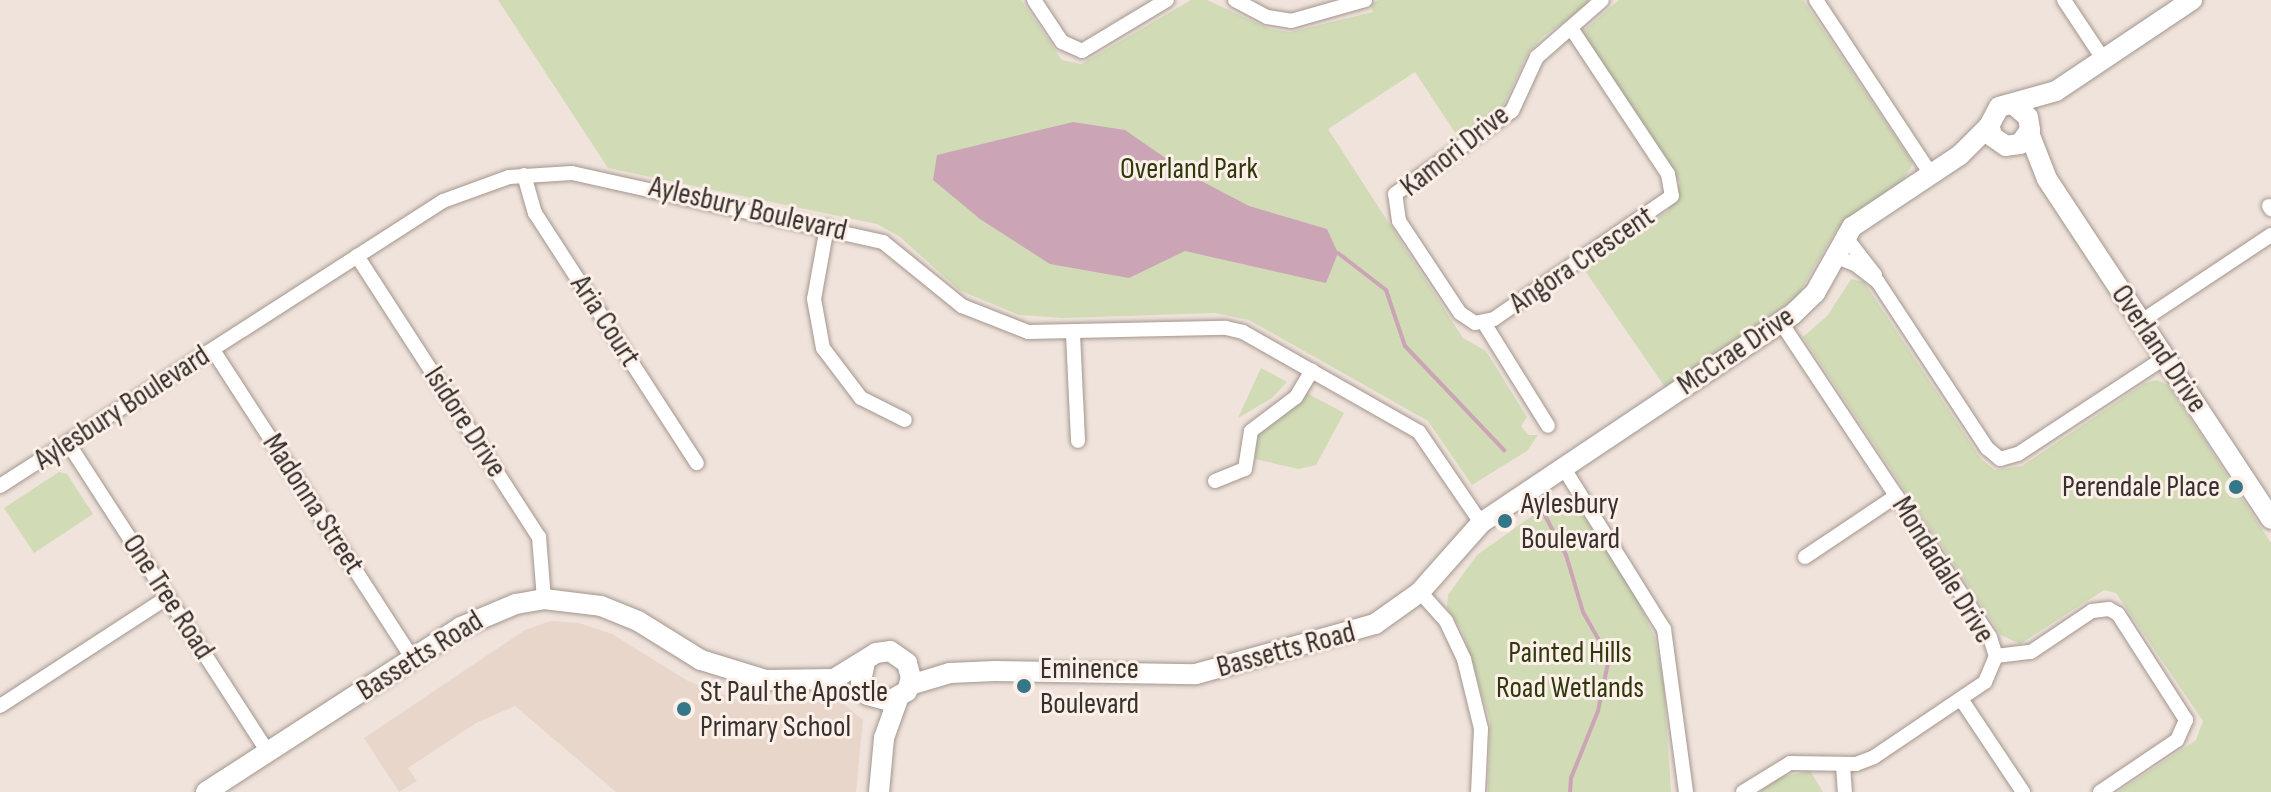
<!DOCTYPE html>
<style>
body{margin:0}
#map{position:relative;width:2271px;height:792px;overflow:hidden;background:#efe3db;font-family:"Sofia Sans Condensed",sans-serif}
div>[style]{position:absolute}
.built>*{inset:0;background:#e9d6ca}
.green>*{inset:0;background:#d1dbb6}
.water>*{inset:0;background:#cba5b6}
.stream>*{height:4px;margin:-2px;padding:0 2px;transform-origin:2px;border-radius:2px;background:#cba5b6}
.roads{filter:drop-shadow(0 0 2px #a2968f) drop-shadow(0 0 2px #a2968f)}
.street>*{height:14px;margin:-7px;padding:0 7px;transform-origin:7px;border-radius:7px;background:#fff}
.secondary>*{height:20px;margin:-10px;padding:0 10px;transform-origin:10px;border-radius:10px;background:#fff}
.dots>*{width:22px;height:22px;translate:-50% -50%;box-sizing:border-box;border:4px solid #fdf0e8;border-radius:50%}
span{translate:-50% -50%;white-space:nowrap;text-align:center;line-height:1.15;-webkit-text-stroke:6px #fdf0e8;paint-order:stroke}
.street-label{font-size:30px;color:#36312e}
.park-label{font-size:30px;color:#30380d}
.poi-label{font-size:30px;color:#36312e}
.right{translate:-100% -50%;text-align:right}
.left{translate:0 -50%;text-align:left}
</style>
<div id="map">
<div class="built">
<div style="clip-path:polygon(551px 621px,579px 623px,612px 634px,688px 681px,734px 699px,767px 705px,840px 701px,863px 720px,856px 792px,616px 792px,515px 706px,476px 723px,408px 768px,417px 781px,399px 792px,364px 738px,525px 630px)"></div>
</div>
<div class="green">
<div style="clip-path:polygon(498px 0,1021px 0,1062px 60px,1081px 64px,1191px 0,1207px 0,1270px 29px,1290px 32px,1373px 12px,1370px 5px,1378px 0,1588px 0,1587px 7px,1543px 36px,1528px 53px,1504px 104px,1458px 137px,1415px 72px,1328px 129px,1463px 338px,1486px 351px,1527px 417px,1521px 426px,1528px 435px,1538px 435px,1527px 451px,1472px 485px,1428px 421px,1249px 320px,1215px 313px,1064px 318px,1019px 315px,959px 290px,899px 236px,877px 224px,608px 168px)"></div>
<div style="clip-path:polygon(1619px 0,1803px 0,1913px 163px,1904px 179px,1836px 230px,1797px 297px,1667px 390px,1583px 268px,1668px 211px,1680px 183px,1581px 33px)"></div>
<div style="clip-path:polygon(1851px 279px,1864px 282px,1981px 459px,1995px 470px,2022px 466px,2145px 383px,2157px 380px,2168px 385px,2271px 543px,2271px 792px,2118px 792px,2196px 740px,2203px 721px,2116px 593px,2104px 590px,2020px 644px,2001px 635px,1803px 337px,1828px 315px)"></div>
<div style="clip-path:polygon(1261px 368px,1287px 382px,1272px 398px,1238px 418px)"></div>
<div style="clip-path:polygon(1303px 391px,1344px 413px,1316px 465px,1299px 469px,1255px 459px,1257px 434px)"></div>
<div style="clip-path:polygon(59px 472px,67px 474px,93px 514px,34px 553px,4px 508px)"></div>
<div style="clip-path:polygon(1571px 496px,1637px 599px,1655px 638px,1664px 685px,1671px 792px,1488px 792px,1490px 720px,1462px 630px,1447px 608px,1448px 595px,1477px 555px,1556px 499px)"></div>
<div style="clip-path:polygon(1810px 771px,1823px 792px,1759px 792px,1781px 777px)"></div>
</div>
<div class="water">
<div style="clip-path:polygon(1073px 122px,1125px 130px,1190px 175px,1249px 206px,1327px 229px,1338px 253px,1326px 283px,1185px 251px,1129px 278px,1050px 264px,980px 219px,933px 180px,937px 155px)"></div>
</div>
<div class="stream">
<div style="left:1338px;top:253px;width:61px;rotate:37.6deg"></div>
<div style="left:1386px;top:290px;width:59px;rotate:71.3deg"></div>
<div style="left:1405px;top:346px;width:144px;rotate:46.4deg"></div>
<div style="left:1542px;top:510px;width:51px;rotate:61.9deg"></div>
<div style="left:1566px;top:555px;width:59px;rotate:73.4deg"></div>
<div style="left:1583px;top:612px;width:53px;rotate:60.5deg"></div>
<div style="left:1609px;top:658px;width:54px;rotate:101.7deg"></div>
<div style="left:1598px;top:711px;width:72px;rotate:111.9deg"></div>
<div style="left:1571px;top:778px;width:14px;rotate:94deg"></div>
</div>
<div class="roads">
<div class="street">
<div style="left:1034px;top:0;width:50px;rotate:56.3deg"></div>
<div style="left:1062px;top:42px;width:22px;rotate:24deg"></div>
<div style="left:1082px;top:51px;width:99px;rotate:-31deg"></div>
<div style="left:1235px;top:0;width:36px;rotate:28deg"></div>
<div style="left:1267px;top:17px;width:24px;rotate:9deg"></div>
<div style="left:1291px;top:21px;width:77px;rotate:-15.8deg"></div>
<div style="left:1816px;top:0;width:207px;rotate:56.6deg"></div>
<div style="left:2064px;top:0;width:71px;rotate:56.5deg"></div>
<div style="left:1571px;top:28px;width:175px;rotate:56.4deg"></div>
<div style="left:1668px;top:174px;width:22px;rotate:80deg"></div>
<div style="left:1672px;top:196px;width:216px;rotate:145.4deg"></div>
<div style="left:1494px;top:319px;width:19px;rotate:168deg"></div>
<div style="left:1475px;top:323px;width:18px;rotate:-146deg"></div>
<div style="left:1460px;top:313px;width:110px;rotate:-123.5deg"></div>
<div style="left:1399px;top:221px;width:27px;rotate:-98deg"></div>
<div style="left:1395px;top:194px;width:143px;rotate:-35.4deg"></div>
<div style="left:1512px;top:111px;width:60px;rotate:-65.2deg"></div>
<div style="left:1537px;top:57px;width:86px;rotate:-41.2deg"></div>
<div style="left:524px;top:175px;width:40px;rotate:74deg"></div>
<div style="left:535px;top:213px;width:298px;rotate:57.1deg"></div>
<div style="left:2269px;top:206px;width:4px;rotate:56deg"></div>
<div style="left:827px;top:227px;width:73px;rotate:100.2deg"></div>
<div style="left:814px;top:299px;width:50px;rotate:79.6deg"></div>
<div style="left:823px;top:348px;width:63px;rotate:52.8deg"></div>
<div style="left:861px;top:398px;width:49px;rotate:26.6deg"></div>
<div style="left:1844px;top:235px;width:51px;rotate:52.2deg"></div>
<div style="left:357px;top:256px;width:335px;rotate:57.1deg"></div>
<div style="left:539px;top:537px;width:62px;rotate:85.4deg"></div>
<div style="left:1834px;top:256px;width:22px;rotate:21deg"></div>
<div style="left:1855px;top:264px;width:29px;rotate:38deg"></div>
<div style="left:1878px;top:282px;width:199px;rotate:56.7deg"></div>
<div style="left:1987px;top:448px;width:17px;rotate:40deg"></div>
<div style="left:2000px;top:459px;width:19px;rotate:-16deg"></div>
<div style="left:2018px;top:454px;width:175px;rotate:-33.3deg"></div>
<div style="left:2140px;top:322px;width:157px;rotate:-33.6deg"></div>
<div style="left:1484px;top:323px;width:121px;rotate:58.1deg"></div>
<div style="left:1073px;top:334px;width:107px;rotate:87.3deg"></div>
<div style="left:213px;top:350px;width:368px;rotate:57.1deg"></div>
<div style="left:68px;top:443px;width:368px;rotate:57.1deg"></div>
<div style="left:1563px;top:467px;width:191px;rotate:58.1deg"></div>
<div style="left:1664px;top:629px;width:164px;rotate:82.3deg"></div>
<div style="left:1215px;top:481px;width:32px;rotate:-22deg"></div>
<div style="left:1245px;top:469px;width:38px;rotate:-81deg"></div>
<div style="left:1251px;top:431px;width:56px;rotate:-37.1deg"></div>
<div style="left:1296px;top:397px;width:31px;rotate:-59deg"></div>
<div style="left:0;top:486px;width:527px;rotate:-32.75deg"></div>
<div style="left:443px;top:201px;width:70px;rotate:-20deg"></div>
<div style="left:509px;top:177px;width:63px;rotate:-3.6deg"></div>
<div style="left:572px;top:173px;width:319px;rotate:12.5deg"></div>
<div style="left:883px;top:242px;width:102px;rotate:39deg"></div>
<div style="left:962px;top:306px;width:71px;rotate:21.5deg"></div>
<div style="left:1028px;top:332px;width:198px;rotate:-1.2deg"></div>
<div style="left:1226px;top:328px;width:17px;rotate:13deg"></div>
<div style="left:1243px;top:332px;width:202px;rotate:29.6deg"></div>
<div style="left:1419px;top:432px;width:110px;rotate:55.7deg"></div>
<div style="left:1805px;top:557px;width:110px;rotate:-33.8deg"></div>
<div style="left:1420px;top:592px;width:39px;rotate:48deg"></div>
<div style="left:1446px;top:621px;width:42px;rotate:64.7deg"></div>
<div style="left:1464px;top:659px;width:72px;rotate:76.3deg"></div>
<div style="left:1481px;top:729px;width:63px;rotate:92.7deg"></div>
<div style="left:1996px;top:656px;width:35px;rotate:-7deg"></div>
<div style="left:2031px;top:652px;width:73px;rotate:-33.9deg"></div>
<div style="left:2092px;top:611px;width:17px;rotate:-7deg"></div>
<div style="left:2109px;top:609px;width:10px;rotate:29deg"></div>
<div style="left:2118px;top:614px;width:126px;rotate:57.3deg"></div>
<div style="left:2186px;top:720px;width:22px;rotate:114deg"></div>
<div style="left:2177px;top:740px;width:93px;rotate:146deg"></div>
<div style="left:1961px;top:699px;width:112px;rotate:56.3deg"></div>
<div style="left:0;top:706px;width:200px;rotate:-33deg"></div>
<div style="left:1843px;top:765px;width:27px;rotate:86deg"></div>
<div style="left:1743px;top:792px;width:55px;rotate:-31.7deg"></div>
<div style="left:1790px;top:763px;width:66px;rotate:0.9deg"></div>
<div style="left:1856px;top:764px;width:19px;rotate:-21deg"></div>
<div style="left:1874px;top:757px;width:134px;rotate:-34deg"></div>
<div style="left:1985px;top:682px;width:28px;rotate:-67deg"></div>
<div style="left:1996px;top:656px;width:20px;rotate:-108deg"></div>
<div style="left:1990px;top:637px;width:378px;rotate:-123.6deg"></div>
</div>
<div class="secondary">
<div style="left:2014px;top:105px;width:18px;rotate:41deg"></div>
<div style="left:2028px;top:117px;width:13px;rotate:81deg"></div>
<div style="left:2030px;top:130px;width:17px;rotate:126deg"></div>
<div style="left:2020px;top:144px;width:14px;rotate:172deg"></div>
<div style="left:2006px;top:146px;width:16px;rotate:-145deg"></div>
<div style="left:1993px;top:137px;width:12px;rotate:-110deg"></div>
<div style="left:1989px;top:126px;width:21px;rotate:-62deg"></div>
<div style="left:1999px;top:107px;width:59px;rotate:-15.7deg"></div>
<div style="left:2056px;top:91px;width:164px;rotate:-33.8deg"></div>
<div style="left:2029px;top:133px;width:49px;rotate:68.6deg"></div>
<div style="left:2047px;top:179px;width:407px;rotate:56.6deg"></div>
<div style="left:910px;top:685px;width:42px;rotate:-16.7deg"></div>
<div style="left:950px;top:673px;width:45px;rotate:-2.5deg"></div>
<div style="left:995px;top:671px;width:201px;rotate:0.9deg"></div>
<div style="left:1196px;top:674px;width:186px;rotate:-15.6deg"></div>
<div style="left:1375px;top:624px;width:55px;rotate:-35.4deg"></div>
<div style="left:1420px;top:592px;width:92px;rotate:-48.5deg"></div>
<div style="left:1481px;top:523px;width:374px;rotate:-33.8deg"></div>
<div style="left:1792px;top:315px;width:32px;rotate:-44deg"></div>
<div style="left:1815px;top:293px;width:76px;rotate:-60.7deg"></div>
<div style="left:1852px;top:227px;width:130px;rotate:-33.7deg"></div>
<div style="left:1960px;top:155px;width:41px;rotate:-45deg"></div>
<div style="left:206px;top:792px;width:304px;rotate:-32.9deg"></div>
<div style="left:461px;top:627px;width:60px;rotate:-22.7deg"></div>
<div style="left:516px;top:604px;width:28px;rotate:-10deg"></div>
<div style="left:544px;top:599px;width:57px;rotate:7deg"></div>
<div style="left:601px;top:606px;width:40px;rotate:22deg"></div>
<div style="left:638px;top:621px;width:74px;rotate:31.8deg"></div>
<div style="left:701px;top:660px;width:68px;rotate:17.1deg"></div>
<div style="left:766px;top:680px;width:68px;rotate:-0.8deg"></div>
<div style="left:834px;top:679px;width:49px;rotate:-31.8deg"></div>
<div style="left:876px;top:653px;width:14px;rotate:-8deg"></div>
<div style="left:890px;top:651px;width:21px;rotate:35deg"></div>
<div style="left:907px;top:663px;width:16px;rotate:75deg"></div>
<div style="left:911px;top:678px;width:14px;rotate:107deg"></div>
<div style="left:907px;top:691px;width:20px;rotate:150deg"></div>
<div style="left:890px;top:701px;width:23px;rotate:-165deg"></div>
<div style="left:868px;top:695px;width:15px;rotate:-118deg"></div>
<div style="left:861px;top:682px;width:20px;rotate:-79deg"></div>
<div style="left:879px;top:792px;width:54px;rotate:-84.7deg"></div>
<div style="left:884px;top:738px;width:41px;rotate:-70.3deg"></div>
</div>
</div>
<div class="dots">
<div style="left:2236px;top:487px;background:#347788"></div>
<div style="left:1505px;top:521px;background:#347788"></div>
<div style="left:1024px;top:686px;background:#347788"></div>
<div style="left:684px;top:709px;background:#347788"></div>
</div>
<div class="street-label">
<span style="left:1455px;top:151px;rotate:-38deg">Kamori Drive</span>
<span style="left:748px;top:209px;rotate:13deg">Aylesbury Boulevard</span>
<span style="left:1582px;top:260px;rotate:-34deg">Angora Crescent</span>
<span style="left:605px;top:321px;rotate:57deg">Aria Court</span>
<span style="left:2159px;top:349px;rotate:56deg">Overland Drive</span>
<span style="left:1736px;top:351px;rotate:-34deg">McCrae Drive</span>
<span style="left:122px;top:408px;rotate:-33deg">Aylesbury Boulevard</span>
<span style="left:465px;top:422px;rotate:57deg">Isidore Drive</span>
<span style="left:313px;top:504px;rotate:57deg">Madonna Street</span>
<span style="left:1943px;top:570px;rotate:58deg">Mondadale Drive</span>
<span style="left:168px;top:597px;rotate:57deg">One Tree Road</span>
<span style="left:1286px;top:650px;rotate:-15deg">Bassetts Road</span>
<span style="left:420px;top:656px;rotate:-32deg">Bassetts Road</span>
</div>
<div class="park-label">
<span style="left:1189px;top:169px">Overland Park</span>
<span style="left:1570px;top:670px">Painted Hills<br>Road Wetlands</span>
</div>
<div class="poi-label">
<span class="right" style="left:2220px;top:487px">Perendale Place</span>
<span class="left" style="left:1521px;top:521px">Aylesbury<br>Boulevard</span>
<span class="left" style="left:1040px;top:686px">Eminence<br>Boulevard</span>
<span class="left" style="left:700px;top:709px">St Paul the Apostle<br>Primary School</span>
</div>
</div>
